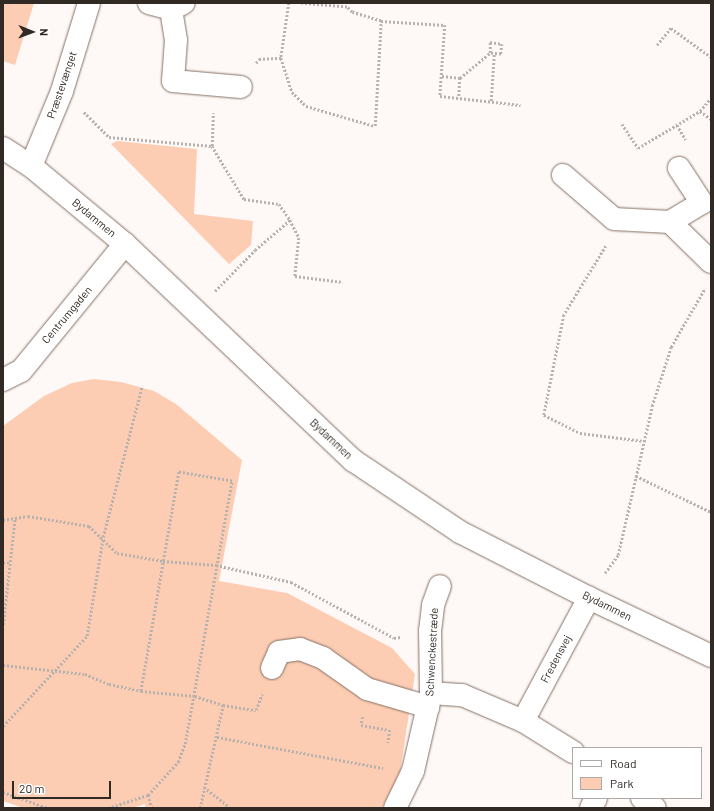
<!DOCTYPE html>
<meta charset="utf-8">
<style>
body{margin:0}
#map{position:relative;width:714px;height:811px;overflow:hidden;background:#fef9f7;font-family:Barlow,sans-serif}
div>[style]{position:absolute}
.green>*{inset:0;background:#fdcdb3}
.path>*{height:2.5px;margin-top:-1.25px;transform-origin:0;background:repeating-linear-gradient(90deg,#b8b2af 0 2px,transparent 0 4px)}
.roads{filter:drop-shadow(0 0 1px #857165) drop-shadow(0 0 1px #857165)}
.minor>*{height:22px;margin:-11px;padding:0 11px;transform-origin:11px;border-radius:11px;background:#fff}
span{translate:-50% -50%;white-space:nowrap;text-align:center;line-height:1.15;-webkit-text-stroke:3px #fff;paint-order:stroke}
.street-label{font-size:11px;color:#312924}
.frame{position:absolute;inset:0;border:4px solid #312924;pointer-events:none}
.legend{position:absolute;left:572px;top:747px;width:130px;height:52px;box-sizing:border-box;background:#fff;border:1px solid #ada9a7;margin:0;padding:5px 7px;list-style:none;font-size:12px;color:#312924}
.legend li{display:flex;align-items:center;gap:8px;height:20px}
.legend b{width:20px;border:1px solid #ada9a7}
.north{position:absolute;left:12px;top:12px;width:40px;height:40px;-webkit-text-stroke:3px #fff;paint-order:stroke;rotate:91deg;font-size:11px;font-weight:700;line-height:16px;text-align:center;color:#312924}
.north::after{content:'';display:block;margin:auto;width:14px;height:18px;background:#312924;clip-path:polygon(50% 0,100% 100%,50% 72%,0 100%)}
.scale{position:absolute;left:12px;top:781px;width:99px;height:18px;box-sizing:border-box;border:2px solid #312924;border-top:0;padding-left:5px;font-size:12px;line-height:14px;white-space:nowrap;color:#312924;-webkit-text-stroke:3px #fff;paint-order:stroke}
</style>
<div id="map">
<div class="green">
<div style="clip-path:polygon(3px 3px,34px 3px,15px 65px,3px 61px)"></div>
<div style="clip-path:polygon(117px 141px,197px 149px,194px 214px,253px 221px,251px 245px,229px 264px,111px 144px)"></div>
<div style="clip-path:polygon(94px 379px,121px 382px,154px 391px,176px 404px,242px 460px,219px 581px,287px 593px,392px 648px,415px 674px,400px 773px,382px 808px,146px 808px,145px 804px,132px 808px,23px 808px,3px 801px,3px 426px,44px 396px,72px 383px)"></div>
</div>
<div class="path">
<div style="left:289px;top:3px;width:56px;rotate:98.3deg"></div>
<div style="left:281px;top:58px;width:36px;rotate:72deg"></div>
<div style="left:292px;top:92px;width:20px;rotate:45deg"></div>
<div style="left:306px;top:106px;width:72px;rotate:16.2deg"></div>
<div style="left:375px;top:126px;width:105px;rotate:-86.7deg"></div>
<div style="left:381px;top:21px;width:30px;rotate:-163deg"></div>
<div style="left:352px;top:12px;width:7px;rotate:-135deg"></div>
<div style="left:347px;top:7px;width:47px;rotate:-175.1deg"></div>
<div style="left:381px;top:21px;width:64px;rotate:3.6deg"></div>
<div style="left:445px;top:25px;width:71px;rotate:94deg"></div>
<div style="left:440px;top:96px;width:81px;rotate:6.4deg"></div>
<div style="left:490px;top:42px;width:12px;rotate:9deg"></div>
<div style="left:502px;top:44px;width:10px;rotate:96deg"></div>
<div style="left:501px;top:54px;width:11px;rotate:-175deg"></div>
<div style="left:490px;top:53px;width:11px;rotate:-90deg"></div>
<div style="left:657px;top:45px;width:22px;rotate:-51deg"></div>
<div style="left:671px;top:28px;width:49px;rotate:35.9deg"></div>
<div style="left:256px;top:63px;width:5px;rotate:-53deg"></div>
<div style="left:259px;top:59px;width:22px;rotate:-3deg"></div>
<div style="left:442px;top:76px;width:18px;rotate:6deg"></div>
<div style="left:460px;top:78px;width:20px;rotate:93deg"></div>
<div style="left:460px;top:78px;width:39px;rotate:-40deg"></div>
<div style="left:491px;top:101px;width:47px;rotate:-86.3deg"></div>
<div style="left:700px;top:111px;width:14px;rotate:36deg"></div>
<div style="left:84px;top:112px;width:35px;rotate:45deg"></div>
<div style="left:109px;top:137px;width:103px;rotate:5deg"></div>
<div style="left:212px;top:146px;width:62px;rotate:58.9deg"></div>
<div style="left:244px;top:199px;width:35px;rotate:8deg"></div>
<div style="left:279px;top:204px;width:19px;rotate:55deg"></div>
<div style="left:290px;top:220px;width:20px;rotate:63deg"></div>
<div style="left:299px;top:238px;width:38px;rotate:96deg"></div>
<div style="left:295px;top:276px;width:48px;rotate:7.1deg"></div>
<div style="left:622px;top:124px;width:29px;rotate:56deg"></div>
<div style="left:638px;top:148px;width:72px;rotate:-30.8deg"></div>
<div style="left:700px;top:111px;width:17px;rotate:-50deg"></div>
<div style="left:677px;top:125px;width:17px;rotate:59deg"></div>
<div style="left:212px;top:146px;width:33px;rotate:-88deg"></div>
<div style="left:606px;top:246px;width:81px;rotate:121.3deg"></div>
<div style="left:564px;top:315px;width:102px;rotate:101.3deg"></div>
<div style="left:544px;top:415px;width:40px;rotate:26.6deg"></div>
<div style="left:580px;top:433px;width:64px;rotate:7.1deg"></div>
<div style="left:215px;top:291px;width:57px;rotate:-45.7deg"></div>
<div style="left:255px;top:250px;width:46px;rotate:-40.6deg"></div>
<div style="left:636px;top:476px;width:83px;rotate:25.6deg"></div>
<div style="left:3px;top:520px;width:25px;rotate:-9deg"></div>
<div style="left:28px;top:516px;width:62px;rotate:9.3deg"></div>
<div style="left:89px;top:526px;width:39px;rotate:44deg"></div>
<div style="left:117px;top:553px;width:47px;rotate:9.9deg"></div>
<div style="left:163px;top:561px;width:53px;rotate:4.3deg"></div>
<div style="left:216px;top:565px;width:77px;rotate:12.8deg"></div>
<div style="left:291px;top:582px;width:117px;rotate:28.5deg"></div>
<div style="left:394px;top:638px;width:7px;rotate:-8deg"></div>
<div style="left:3px;top:563px;width:7px"></div>
<div style="left:605px;top:573px;width:22px;rotate:-54deg"></div>
<div style="left:618px;top:555px;width:153px;rotate:-77.1deg"></div>
<div style="left:652px;top:406px;width:62px;rotate:-72.1deg"></div>
<div style="left:671px;top:347px;width:68px;rotate:-60deg"></div>
<div style="left:3px;top:625px;width:108px;rotate:-83.6deg"></div>
<div style="left:3px;top:665px;width:82px;rotate:6.3deg"></div>
<div style="left:85px;top:674px;width:26px;rotate:23deg"></div>
<div style="left:109px;top:684px;width:33px;rotate:12deg"></div>
<div style="left:141px;top:691px;width:54px;rotate:5.3deg"></div>
<div style="left:195px;top:696px;width:29px;rotate:18deg"></div>
<div style="left:223px;top:705px;width:33px;rotate:9deg"></div>
<div style="left:256px;top:710px;width:17px;rotate:-69deg"></div>
<div style="left:363px;top:717px;width:8px;rotate:104deg"></div>
<div style="left:361px;top:725px;width:29px;rotate:10deg"></div>
<div style="left:390px;top:730px;width:13px;rotate:99deg"></div>
<div style="left:3px;top:726px;width:123px;rotate:-47deg"></div>
<div style="left:87px;top:636px;width:100px;rotate:-80.8deg"></div>
<div style="left:103px;top:537px;width:156px;rotate:-75.5deg"></div>
<div style="left:217px;top:737px;width:169px;rotate:10.6deg"></div>
<div style="left:204px;top:787px;width:34px;rotate:38deg"></div>
<div style="left:3px;top:792px;width:48px;rotate:19.6deg"></div>
<div style="left:148px;top:795px;width:14px;rotate:73deg"></div>
<div style="left:108px;top:808px;width:42px;rotate:-18deg"></div>
<div style="left:148px;top:795px;width:45px;rotate:-47.7deg"></div>
<div style="left:178px;top:762px;width:19px;rotate:-69deg"></div>
<div style="left:185px;top:744px;width:267px;rotate:-79.9deg"></div>
<div style="left:232px;top:481px;width:54px;rotate:-170.4deg"></div>
<div style="left:179px;top:472px;width:222px;rotate:99.8deg"></div>
<div style="left:200px;top:808px;width:106px;rotate:-77.4deg"></div>
</div>
<div class="roads">
<div class="minor">
<div style="left:149px;top:3px;width:23px;rotate:15deg"></div>
<div style="left:171px;top:9px;width:14px;rotate:-25deg"></div>
<div style="left:171px;top:9px;width:31px;rotate:81deg"></div>
<div style="left:176px;top:40px;width:41px;rotate:94.2deg"></div>
<div style="left:173px;top:81px;width:68px;rotate:5deg"></div>
<div style="left:3px;top:148px;width:33px;rotate:33deg"></div>
<div style="left:31px;top:166px;width:122px;rotate:39.7deg"></div>
<div style="left:125px;top:244px;width:315px;rotate:43.5deg"></div>
<div style="left:354px;top:461px;width:128px;rotate:33.8deg"></div>
<div style="left:460px;top:532px;width:145px;rotate:27.1deg"></div>
<div style="left:589px;top:598px;width:135px;rotate:25.4deg"></div>
<div style="left:31px;top:166px;width:81px;rotate:-67.5deg"></div>
<div style="left:62px;top:91px;width:92px;rotate:-72.9deg"></div>
<div style="left:563px;top:175px;width:67px;rotate:40.8deg"></div>
<div style="left:614px;top:219px;width:56px;rotate:3.1deg"></div>
<div style="left:670px;top:222px;width:57px;rotate:44.3deg"></div>
<div style="left:670px;top:222px;width:37px;rotate:-31deg"></div>
<div style="left:702px;top:203px;width:42px;rotate:-123.3deg"></div>
<div style="left:3px;top:380px;width:20px;rotate:-27deg"></div>
<div style="left:21px;top:371px;width:164px;rotate:-50.7deg"></div>
<div style="left:272px;top:668px;width:17px;rotate:-66deg"></div>
<div style="left:279px;top:652px;width:21px;rotate:-8deg"></div>
<div style="left:300px;top:649px;width:25px;rotate:21deg"></div>
<div style="left:323px;top:658px;width:54px;rotate:35.2deg"></div>
<div style="left:367px;top:689px;width:64px;rotate:16.4deg"></div>
<div style="left:431px;top:693px;width:31px;rotate:4deg"></div>
<div style="left:462px;top:695px;width:66px;rotate:23.1deg"></div>
<div style="left:523px;top:721px;width:59px;rotate:31.8deg"></div>
<div style="left:523px;top:721px;width:140px;rotate:-61.8deg"></div>
<div style="left:642px;top:798px;width:16px;rotate:38deg"></div>
<div style="left:395px;top:808px;width:41px;rotate:-64.1deg"></div>
<div style="left:413px;top:771px;width:80px;rotate:-77deg"></div>
<div style="left:431px;top:693px;width:62px;rotate:-90.9deg"></div>
<div style="left:430px;top:631px;width:26px;rotate:-83deg"></div>
<div style="left:433px;top:605px;width:20px;rotate:-70deg"></div>
<div style="left:591px;top:808px;width:11px;rotate:-63deg"></div>
</div>
</div>
<div class="street-label">
<span style="left:62px;top:85px;rotate:-71deg">Præstevænget</span>
<span style="left:94px;top:218px;rotate:40deg">Bydammen</span>
<span style="left:67px;top:315px;rotate:-50deg">Centrumgaden</span>
<span style="left:331px;top:439px;rotate:43deg">Bydammen</span>
<span style="left:607px;top:606px;rotate:26deg">Bydammen</span>
<span style="left:432px;top:652px;rotate:-87deg">Schwenckestræde</span>
<span style="left:556px;top:659px;rotate:-62deg">Fredensvej</span>
</div>
<div class="frame"></div>
<ul class="legend">
<li><b style="height:5px;background:#fff"></b>Road</li>
<li><b style="height:11px;background:#fdcdb3"></b>Park</li>
</ul>
<div class="north">N</div>
<div class="scale">20 m</div>
</div>
